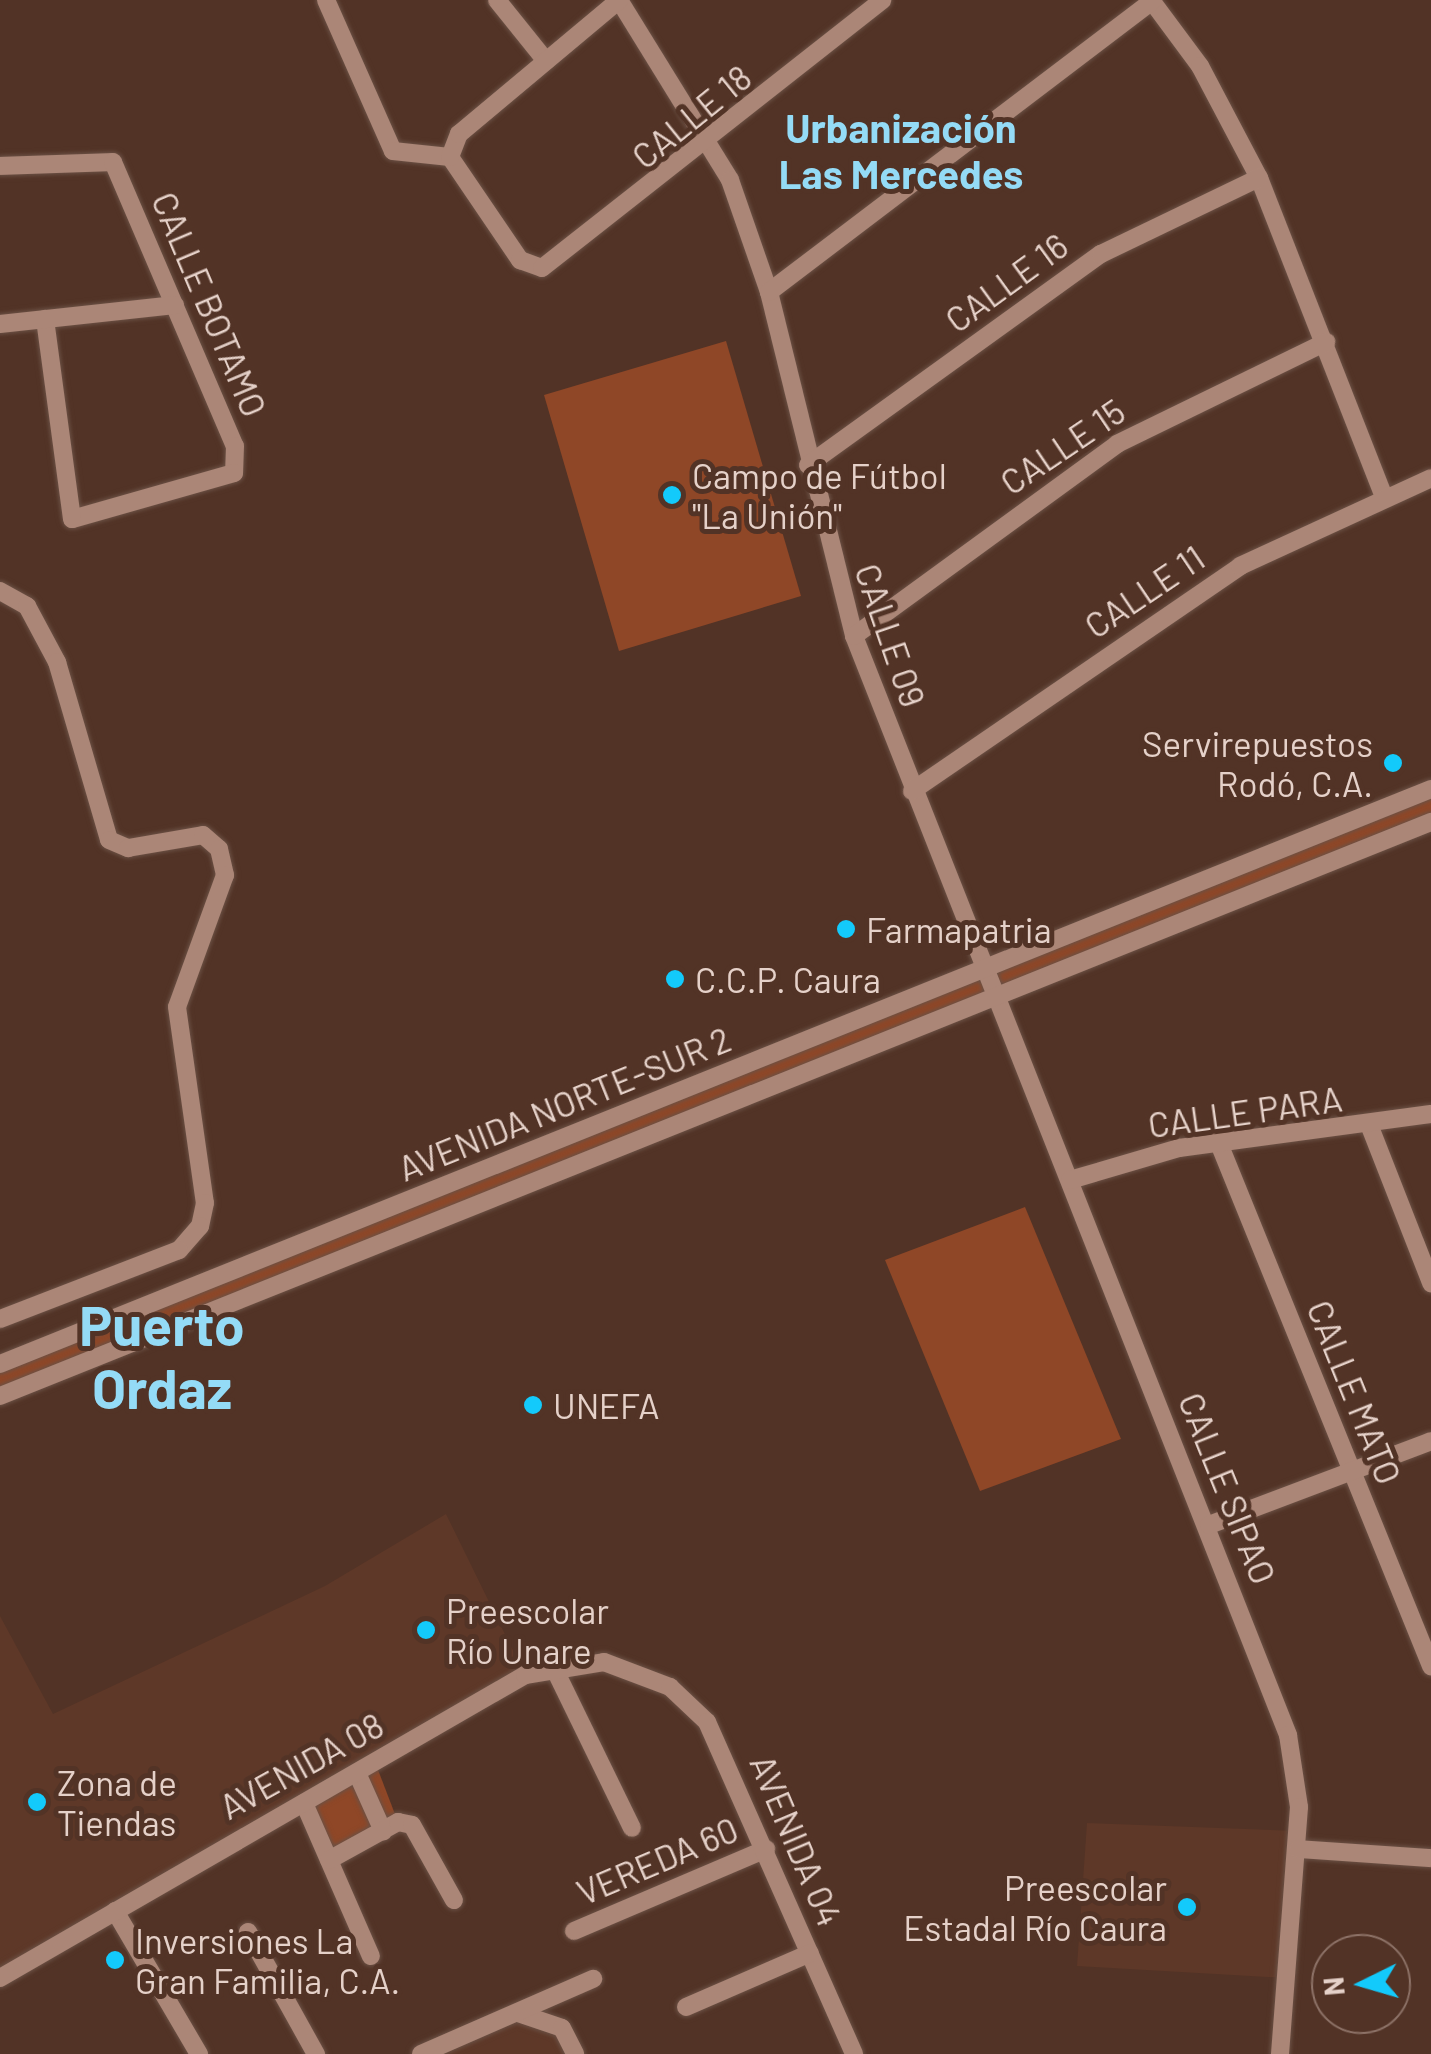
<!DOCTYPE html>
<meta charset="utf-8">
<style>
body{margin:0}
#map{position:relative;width:1431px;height:2054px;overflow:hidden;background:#523326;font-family:Barlow,sans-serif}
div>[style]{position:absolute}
.built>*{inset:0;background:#5e3828}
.green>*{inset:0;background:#8f4727}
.roads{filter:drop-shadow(0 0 2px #6b5145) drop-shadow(0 0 2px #6b5145)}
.minor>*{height:18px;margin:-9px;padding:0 9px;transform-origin:9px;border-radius:9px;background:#ab8677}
.dots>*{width:28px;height:28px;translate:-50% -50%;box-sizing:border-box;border:5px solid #523326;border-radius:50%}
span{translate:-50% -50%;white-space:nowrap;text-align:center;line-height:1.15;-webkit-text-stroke:10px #523326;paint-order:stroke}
.street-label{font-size:35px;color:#e5d1c9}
.poi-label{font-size:35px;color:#e5d1c9}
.left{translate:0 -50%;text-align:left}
.right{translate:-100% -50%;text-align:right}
.quarter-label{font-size:40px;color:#94dbf6;font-weight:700}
.town-label{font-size:55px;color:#94dbf6;font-weight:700}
.north{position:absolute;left:1311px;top:1934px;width:100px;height:100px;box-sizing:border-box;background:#523326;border:2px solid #8d7267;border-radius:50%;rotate:265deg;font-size:28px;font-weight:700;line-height:40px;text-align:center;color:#e5d1c9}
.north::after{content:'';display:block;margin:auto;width:35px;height:45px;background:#13cafb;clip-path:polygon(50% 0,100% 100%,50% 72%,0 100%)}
</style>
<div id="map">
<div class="built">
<div style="clip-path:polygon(446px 1514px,525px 1675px,187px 1860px,0 1982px,0 1616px,53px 1714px,325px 1586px)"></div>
<div style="clip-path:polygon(1087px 1823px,1298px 1831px,1287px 1978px,1077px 1966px)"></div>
<div style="clip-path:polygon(538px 2015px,575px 2054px,420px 2054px)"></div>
</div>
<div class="green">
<div style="clip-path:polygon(726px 341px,801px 596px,619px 651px,544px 395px)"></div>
<div style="clip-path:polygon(1431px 789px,1431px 822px,0 1396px,0 1364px)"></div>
<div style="clip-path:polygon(1025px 1207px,1121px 1439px,980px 1491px,885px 1260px)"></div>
<div style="clip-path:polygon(375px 1762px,398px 1822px,329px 1860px,304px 1803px)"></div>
</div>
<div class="roads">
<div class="minor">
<div style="left:326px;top:0;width:165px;rotate:66.1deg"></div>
<div style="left:393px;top:151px;width:57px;rotate:6deg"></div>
<div style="left:497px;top:0;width:78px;rotate:51.2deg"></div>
<div style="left:619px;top:0;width:211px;rotate:58.3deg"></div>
<div style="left:730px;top:180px;width:119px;rotate:70.8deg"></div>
<div style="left:769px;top:292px;width:354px;rotate:76.1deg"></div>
<div style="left:854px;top:636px;width:1182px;rotate:68.45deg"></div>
<div style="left:1288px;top:1735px;width:73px;rotate:81.3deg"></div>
<div style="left:1299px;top:1807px;width:248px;rotate:94.4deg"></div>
<div style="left:1151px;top:0;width:82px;rotate:53.4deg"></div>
<div style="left:1200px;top:66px;width:127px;rotate:62.2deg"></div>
<div style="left:1259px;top:178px;width:343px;rotate:68.6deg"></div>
<div style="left:450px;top:157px;width:125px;rotate:55.8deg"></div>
<div style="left:520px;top:260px;width:23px;rotate:20deg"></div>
<div style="left:542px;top:268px;width:433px;rotate:-38.2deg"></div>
<div style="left:450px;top:157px;width:25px;rotate:-69deg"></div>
<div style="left:459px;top:134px;width:209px;rotate:-39.9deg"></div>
<div style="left:0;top:166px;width:113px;rotate:-2deg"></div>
<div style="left:113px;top:162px;width:309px;rotate:66.8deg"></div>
<div style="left:235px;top:446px;width:27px;rotate:92deg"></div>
<div style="left:234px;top:473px;width:168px;rotate:164.1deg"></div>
<div style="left:72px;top:519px;width:202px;rotate:-97.7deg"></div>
<div style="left:769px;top:292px;width:481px;rotate:-37.2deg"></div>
<div style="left:0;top:324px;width:176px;rotate:-6.2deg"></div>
<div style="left:808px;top:465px;width:361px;rotate:-35.8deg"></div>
<div style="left:1101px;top:254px;width:175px;rotate:-25.7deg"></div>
<div style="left:0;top:591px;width:31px;rotate:29deg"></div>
<div style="left:27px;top:606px;width:64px;rotate:61.8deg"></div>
<div style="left:57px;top:662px;width:185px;rotate:73.7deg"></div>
<div style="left:109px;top:840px;width:21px;rotate:23deg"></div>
<div style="left:128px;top:848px;width:76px;rotate:-9.8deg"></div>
<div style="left:203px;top:835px;width:21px;rotate:41deg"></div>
<div style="left:219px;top:849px;width:27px;rotate:77deg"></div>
<div style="left:225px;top:875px;width:140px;rotate:110deg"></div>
<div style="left:177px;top:1007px;width:198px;rotate:81.9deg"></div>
<div style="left:205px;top:1203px;width:24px;rotate:102deg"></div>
<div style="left:200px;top:1226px;width:32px;rotate:131deg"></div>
<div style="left:179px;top:1250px;width:192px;rotate:158.9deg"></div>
<div style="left:854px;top:636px;width:326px;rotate:-36.1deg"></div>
<div style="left:1117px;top:444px;width:233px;rotate:-26deg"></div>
<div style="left:912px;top:791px;width:398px;rotate:-34.4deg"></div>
<div style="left:1240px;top:566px;width:210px;rotate:-24.7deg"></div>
<div style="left:1370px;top:1127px;width:168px;rotate:68.6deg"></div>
<div style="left:1218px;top:1141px;width:567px;rotate:67.92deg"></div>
<div style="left:1070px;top:1180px;width:114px;rotate:-16.4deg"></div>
<div style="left:1179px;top:1148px;width:254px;rotate:-7.7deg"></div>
<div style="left:0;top:1364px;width:1542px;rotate:-21.89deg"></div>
<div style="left:0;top:1396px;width:1542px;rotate:-21.86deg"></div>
<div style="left:1209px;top:1525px;width:237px;rotate:-20.7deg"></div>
<div style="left:553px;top:1666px;width:180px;rotate:64deg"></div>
<div style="left:357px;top:1773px;width:64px;rotate:65.9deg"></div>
<div style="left:304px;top:1803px;width:167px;rotate:66.4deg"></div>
<div style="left:1298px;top:1849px;width:133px;rotate:3.9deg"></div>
<div style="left:329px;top:1860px;width:79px;rotate:-28.8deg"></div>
<div style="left:398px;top:1822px;width:14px;rotate:12deg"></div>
<div style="left:412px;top:1825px;width:86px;rotate:60.8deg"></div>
<div style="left:115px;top:1911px;width:166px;rotate:59.6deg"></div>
<div style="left:574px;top:1931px;width:209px;rotate:-23.1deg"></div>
<div style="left:248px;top:1932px;width:140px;rotate:60.9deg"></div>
<div style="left:0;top:1978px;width:606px;rotate:-29.99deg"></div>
<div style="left:525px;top:1675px;width:80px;rotate:-9.3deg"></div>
<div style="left:604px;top:1662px;width:71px;rotate:20.7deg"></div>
<div style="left:670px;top:1687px;width:51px;rotate:43.4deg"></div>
<div style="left:707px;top:1722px;width:363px;rotate:66.1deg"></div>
<div style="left:686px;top:2007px;width:135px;rotate:-23.5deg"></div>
<div style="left:518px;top:2013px;width:46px;rotate:18.8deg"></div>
<div style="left:562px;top:2028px;width:29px;rotate:63deg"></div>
<div style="left:421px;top:2054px;width:188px;rotate:-23.6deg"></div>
</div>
</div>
<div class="dots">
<div style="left:672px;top:495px;background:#13cafb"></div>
<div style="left:1393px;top:763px;background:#13cafb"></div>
<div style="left:846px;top:929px;background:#13cafb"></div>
<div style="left:675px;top:979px;background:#13cafb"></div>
<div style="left:533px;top:1405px;background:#13cafb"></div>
<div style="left:426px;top:1630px;background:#13cafb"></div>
<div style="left:37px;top:1802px;background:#13cafb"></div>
<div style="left:1187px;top:1907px;background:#13cafb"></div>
<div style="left:115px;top:1960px;background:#13cafb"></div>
</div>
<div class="street-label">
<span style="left:691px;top:116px;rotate:-39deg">CALLE 18</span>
<span style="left:1006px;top:282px;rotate:-36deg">CALLE 16</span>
<span style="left:210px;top:304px;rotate:67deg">CALLE BOTAMO</span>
<span style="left:1062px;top:446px;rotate:-34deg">CALLE 15</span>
<span style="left:1144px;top:591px;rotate:-34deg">CALLE 11</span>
<span style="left:891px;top:635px;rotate:71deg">CALLE 09</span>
<span style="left:564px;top:1103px;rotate:-22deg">AVENIDA NORTE-SUR 2</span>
<span style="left:1245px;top:1111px;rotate:-8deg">CALLE PARA</span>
<span style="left:1355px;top:1392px;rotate:68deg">CALLE MATO</span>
<span style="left:1228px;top:1488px;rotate:68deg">CALLE SIPAO</span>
<span style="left:301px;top:1765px;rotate:-29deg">AVENIDA 08</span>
<span style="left:797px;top:1840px;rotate:67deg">AVENIDA 04</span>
<span style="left:657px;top:1860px;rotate:-23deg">VEREDA 60</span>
</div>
<div class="poi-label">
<span class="left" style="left:692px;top:495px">Campo de Fútbol<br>"La Unión"</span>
<span class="right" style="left:1373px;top:763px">Servirepuestos<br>Rodó, C.A.</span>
<span class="left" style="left:866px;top:929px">Farmapatria</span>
<span class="left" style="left:695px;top:979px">C.C.P. Caura</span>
<span class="left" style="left:553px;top:1405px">UNEFA</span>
<span class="left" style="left:446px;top:1630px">Preescolar<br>Río Unare</span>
<span class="left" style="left:57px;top:1802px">Zona de<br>Tiendas</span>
<span class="right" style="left:1167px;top:1907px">Preescolar<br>Estadal Río Caura</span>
<span class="left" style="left:135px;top:1960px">Inversiones La<br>Gran Familia, C.A.</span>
</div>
<div class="quarter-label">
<span style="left:901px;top:150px">Urbanización<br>Las Mercedes</span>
</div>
<div class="town-label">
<span style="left:162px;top:1356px">Puerto<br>Ordaz</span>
</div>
<div class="north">N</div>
</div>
